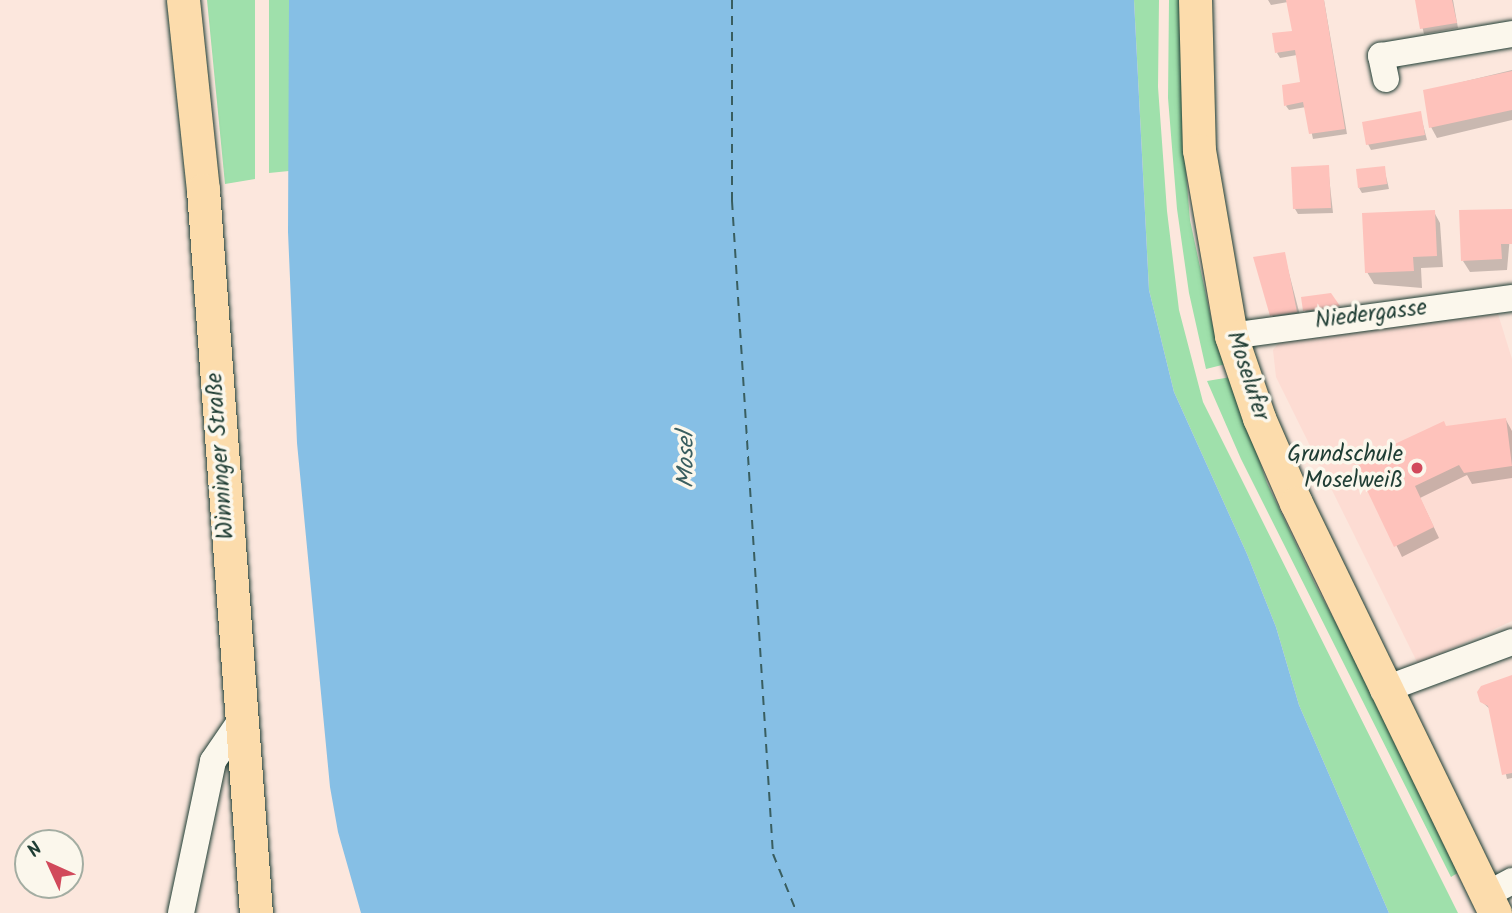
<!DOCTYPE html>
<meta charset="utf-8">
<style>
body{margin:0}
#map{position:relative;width:1512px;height:913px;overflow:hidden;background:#fce7dd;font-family:Kalam,sans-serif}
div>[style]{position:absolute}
.built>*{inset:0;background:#fddcd3}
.green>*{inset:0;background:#9fe0ab}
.water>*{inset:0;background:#86bfe5}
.shadow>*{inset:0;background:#0003}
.ferry>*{height:2px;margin-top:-1px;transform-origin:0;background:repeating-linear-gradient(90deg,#395e60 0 9px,transparent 0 16px)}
.building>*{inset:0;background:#fec2bb}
.roads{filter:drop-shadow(0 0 2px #1f3d34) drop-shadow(0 0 2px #1f3d34)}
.minor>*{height:26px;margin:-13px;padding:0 13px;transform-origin:13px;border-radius:13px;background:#fbf7ec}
.major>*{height:33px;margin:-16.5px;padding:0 16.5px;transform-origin:16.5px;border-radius:16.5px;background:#fcdcac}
.dots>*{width:19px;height:19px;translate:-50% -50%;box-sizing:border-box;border:4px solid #fbf7ec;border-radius:50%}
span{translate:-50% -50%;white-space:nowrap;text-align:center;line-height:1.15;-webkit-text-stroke:7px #fbf7ec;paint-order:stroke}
.street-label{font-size:23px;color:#1f3d34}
.poi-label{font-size:23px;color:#1f3d34}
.right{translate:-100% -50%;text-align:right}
.water-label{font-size:24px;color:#395e60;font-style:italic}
.north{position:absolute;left:14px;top:829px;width:70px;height:70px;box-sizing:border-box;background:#fbf7ec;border:2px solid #a3ada2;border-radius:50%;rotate:315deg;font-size:19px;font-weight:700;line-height:28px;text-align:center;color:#1f3d34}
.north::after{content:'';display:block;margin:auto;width:24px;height:32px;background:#d1495b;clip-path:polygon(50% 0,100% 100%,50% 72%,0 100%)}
</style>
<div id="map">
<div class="built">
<div style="clip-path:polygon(1498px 314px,1512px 359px,1512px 621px,1418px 664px,1276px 377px,1273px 350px,1283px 337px)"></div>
</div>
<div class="green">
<div style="clip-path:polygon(207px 0,255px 0,255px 179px,225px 184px)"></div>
<div style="clip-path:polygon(269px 0,289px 0,289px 171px,269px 173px)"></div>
<div style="clip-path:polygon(1134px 0,1159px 0,1158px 87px,1167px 211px,1179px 310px,1203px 402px,1458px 913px,1389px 913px,1299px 705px,1276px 627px,1247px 554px,1174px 392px,1149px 290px)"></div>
<div style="clip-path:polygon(1169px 0,1181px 0,1182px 125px,1190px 220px,1212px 323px,1226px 364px,1206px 369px,1189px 293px,1177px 209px,1168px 98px)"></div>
<div style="clip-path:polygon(1231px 377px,1267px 483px,1316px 586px,1424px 788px,1461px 871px,1451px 877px,1241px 459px,1207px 381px)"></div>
</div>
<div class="water">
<div style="clip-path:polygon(289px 0,1134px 0,1149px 290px,1174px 392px,1247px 554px,1276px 627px,1299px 705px,1389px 913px,361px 913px,338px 832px,330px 787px,297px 443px,288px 232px)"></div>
</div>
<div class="shadow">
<div style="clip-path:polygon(1268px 0,1324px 0,1347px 134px,1313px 139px,1306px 107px,1289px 110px,1286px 106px,1302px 84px,1297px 55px,1280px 58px,1277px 53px,1294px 32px,1288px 2px,1271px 5px)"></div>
<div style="clip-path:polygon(1416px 0,1453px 0,1458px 28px,1424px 34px)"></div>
<div style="clip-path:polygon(1512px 70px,1512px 120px,1437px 138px,1431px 127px,1425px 91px)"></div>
<div style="clip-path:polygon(1420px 113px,1427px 140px,1371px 150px,1368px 144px)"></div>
<div style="clip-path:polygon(1328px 167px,1333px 213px,1298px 214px,1295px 209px)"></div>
<div style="clip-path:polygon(1384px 168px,1389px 189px,1362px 193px,1359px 188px)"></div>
<div style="clip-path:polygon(1434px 212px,1440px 223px,1443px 267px,1421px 268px,1422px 288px,1374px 284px,1367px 272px)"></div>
<div style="clip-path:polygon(1512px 213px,1507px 270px,1470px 272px,1463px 261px)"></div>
<div style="clip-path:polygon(1284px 254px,1302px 323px,1278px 327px,1272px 315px)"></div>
<div style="clip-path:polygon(1330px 295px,1341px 311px,1308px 316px,1305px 311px)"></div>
<div style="clip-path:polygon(1506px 420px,1512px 431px,1512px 478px,1472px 484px,1467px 475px,1420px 498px,1439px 538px,1402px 557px,1357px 464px,1446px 428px)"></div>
<div style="clip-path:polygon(1512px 678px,1512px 778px,1507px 779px,1491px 710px,1482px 702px)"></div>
</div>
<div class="ferry">
<div style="left:732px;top:0;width:201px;rotate:90deg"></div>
<div style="left:732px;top:201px;width:654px;rotate:86.41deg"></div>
<div style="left:773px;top:854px;width:64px;rotate:67.9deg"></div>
</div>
<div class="building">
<div style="clip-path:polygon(1286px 0,1324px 0,1345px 129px,1309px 134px,1303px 102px,1284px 106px,1282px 85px,1300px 82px,1295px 50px,1275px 53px,1272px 33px,1292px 31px)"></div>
<div style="clip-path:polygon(1415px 0,1452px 0,1457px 23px,1420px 29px)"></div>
<div style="clip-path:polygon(1512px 71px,1512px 110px,1429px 128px,1423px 90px)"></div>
<div style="clip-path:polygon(1421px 111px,1425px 135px,1366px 145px,1362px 122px)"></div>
<div style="clip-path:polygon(1329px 165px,1331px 208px,1293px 209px,1291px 167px)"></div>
<div style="clip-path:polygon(1385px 166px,1387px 184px,1358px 188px,1356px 169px)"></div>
<div style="clip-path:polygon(1512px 209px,1512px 244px,1501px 244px,1502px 259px,1461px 261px,1459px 210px)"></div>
<div style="clip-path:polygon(1435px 210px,1437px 256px,1413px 257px,1414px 271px,1365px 273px,1362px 213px)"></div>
<div style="clip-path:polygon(1285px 252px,1297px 312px,1270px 316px,1253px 257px)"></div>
<div style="clip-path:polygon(1331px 293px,1340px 306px,1303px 311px,1301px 297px)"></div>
<div style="clip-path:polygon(1506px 418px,1512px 466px,1464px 473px,1459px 465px,1415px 486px,1434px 527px,1394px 547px,1354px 463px,1444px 421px,1446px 426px)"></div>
<div style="clip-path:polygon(1512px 675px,1512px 773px,1502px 775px,1488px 706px,1480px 702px,1477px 692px,1481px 686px)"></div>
</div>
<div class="roads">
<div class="minor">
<div style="left:1386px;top:79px;width:24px;rotate:-102deg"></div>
<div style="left:1381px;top:56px;width:133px;rotate:-9.5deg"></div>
<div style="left:1231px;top:336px;width:284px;rotate:-7.7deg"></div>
<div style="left:1383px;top:690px;width:138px;rotate:-20.4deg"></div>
<div style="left:1486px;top:895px;width:30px;rotate:-28deg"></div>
<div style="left:181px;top:913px;width:155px;rotate:-78.1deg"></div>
<div style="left:213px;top:761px;width:46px;rotate:-55.6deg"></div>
</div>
<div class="major">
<div style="left:183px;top:0;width:191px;rotate:84deg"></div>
<div style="left:203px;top:190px;width:725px;rotate:85.81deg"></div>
<div style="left:1195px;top:0;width:150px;rotate:88.5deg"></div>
<div style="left:1199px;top:150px;width:189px;rotate:80.2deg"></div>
<div style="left:1231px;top:336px;width:87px;rotate:71.1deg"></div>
<div style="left:1259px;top:418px;width:93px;rotate:66.5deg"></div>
<div style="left:1296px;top:503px;width:456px;rotate:64.1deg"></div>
</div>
</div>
<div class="dots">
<div style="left:1417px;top:468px;background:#d1495b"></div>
</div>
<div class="street-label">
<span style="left:1371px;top:315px;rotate:-7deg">Niedergasse</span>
<span style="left:1247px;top:376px;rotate:72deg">Moselufer</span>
<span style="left:221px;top:456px;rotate:-94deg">Winninger Straße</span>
</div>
<div class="poi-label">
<span class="right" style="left:1403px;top:468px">Grundschule<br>Moselweiß</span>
</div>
<div class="water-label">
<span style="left:687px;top:460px;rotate:-90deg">Mosel</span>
</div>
<div class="north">N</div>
</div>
